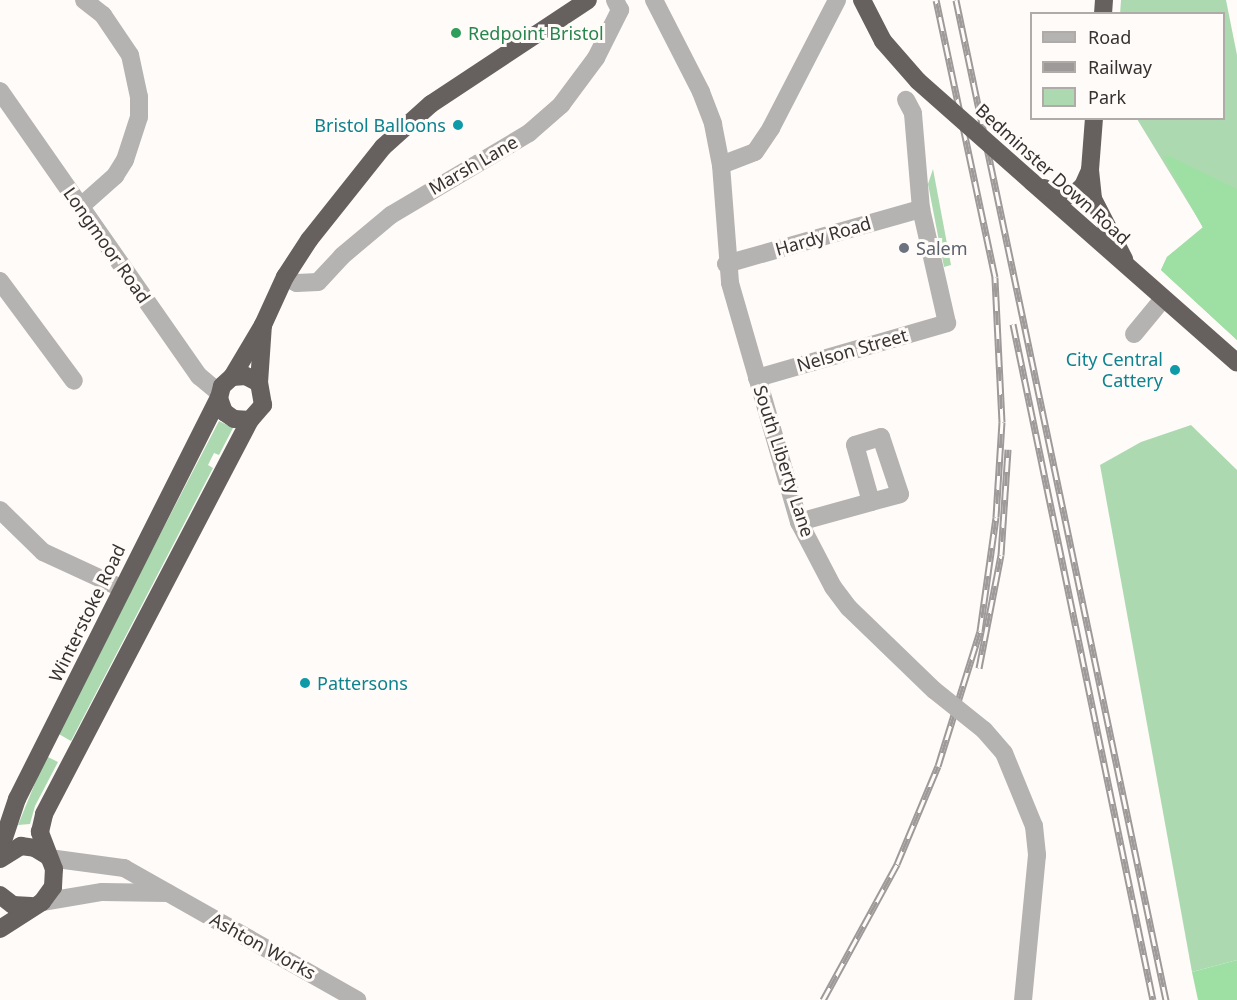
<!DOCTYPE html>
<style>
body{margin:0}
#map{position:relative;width:1237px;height:1000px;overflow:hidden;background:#fffbf9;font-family:"Noto Sans",sans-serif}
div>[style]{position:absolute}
.green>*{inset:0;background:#add9b0}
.forest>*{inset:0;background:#9ee0a3}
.minor>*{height:18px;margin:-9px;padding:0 9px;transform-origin:9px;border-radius:9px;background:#b5b3b1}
.highway>*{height:18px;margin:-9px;padding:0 9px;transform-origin:9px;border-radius:9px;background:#66615e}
.rail>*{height:7px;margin-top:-3.5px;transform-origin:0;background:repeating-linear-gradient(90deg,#fffbf9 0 14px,#9e9a99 0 28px);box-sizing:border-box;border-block:2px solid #9e9a99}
.minor-bridge>*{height:18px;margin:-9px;padding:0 9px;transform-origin:9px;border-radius:9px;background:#b5b3b1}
.highway-bridge>*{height:18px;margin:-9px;padding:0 9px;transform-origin:9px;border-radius:9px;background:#66615e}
.dots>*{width:16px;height:16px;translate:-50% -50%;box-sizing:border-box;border:3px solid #fffbf9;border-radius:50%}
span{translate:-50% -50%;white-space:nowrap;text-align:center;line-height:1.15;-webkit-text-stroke:6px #fffbf9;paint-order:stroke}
.leisure-label{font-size:18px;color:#27864d}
.left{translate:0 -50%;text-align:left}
.culture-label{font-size:18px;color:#0d838f}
.right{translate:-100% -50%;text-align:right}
.street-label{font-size:18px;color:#353231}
.worship-label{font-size:18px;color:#5b616d}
.legend{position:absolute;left:1030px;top:12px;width:195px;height:108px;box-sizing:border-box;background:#fffbf9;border:2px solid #aeaba9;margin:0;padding:8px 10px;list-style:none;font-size:18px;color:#353231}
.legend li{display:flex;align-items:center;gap:12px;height:30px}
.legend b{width:30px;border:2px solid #aeaba9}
</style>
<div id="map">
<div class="green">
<div style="clip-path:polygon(1121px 0,1226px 0,1237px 55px,1237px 340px,1161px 270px,1167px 257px,1203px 227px,1137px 119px,1224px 118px,1224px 14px,1120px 14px)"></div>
<div style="clip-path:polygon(933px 169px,951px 265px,944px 267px,928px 184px)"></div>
<div style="clip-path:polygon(219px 421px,233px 428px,219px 455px,214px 453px,208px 465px,213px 468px,71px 741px,57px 733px)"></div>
<div style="clip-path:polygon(1191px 425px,1237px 470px,1237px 960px,1192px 972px,1100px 465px,1141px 442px)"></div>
<div style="clip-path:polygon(46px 756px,58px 762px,35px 806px,30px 824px,18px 825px)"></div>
</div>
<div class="forest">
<div style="clip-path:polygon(1169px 156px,1237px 189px,1237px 340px,1161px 270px,1167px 257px,1203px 228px,1164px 157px)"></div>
<div style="clip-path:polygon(1237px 960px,1237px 1000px,1198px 1000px,1192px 972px)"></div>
</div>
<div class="minor">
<div style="left:654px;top:0;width:103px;rotate:62.9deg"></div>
<div style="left:701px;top:92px;width:34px;rotate:69deg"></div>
<div style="left:713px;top:124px;width:42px;rotate:79deg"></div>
<div style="left:721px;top:165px;width:118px;rotate:85.6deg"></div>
<div style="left:730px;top:283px;width:249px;rotate:73.9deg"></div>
<div style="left:799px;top:522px;width:73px;rotate:62.4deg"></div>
<div style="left:833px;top:587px;width:26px;rotate:53deg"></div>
<div style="left:849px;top:608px;width:118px;rotate:44deg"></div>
<div style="left:0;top:91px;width:348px;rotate:55.1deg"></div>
<div style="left:199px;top:376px;width:26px;rotate:40deg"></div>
<div style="left:721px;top:165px;width:36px;rotate:-21deg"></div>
<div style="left:755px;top:152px;width:29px;rotate:-56deg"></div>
<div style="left:771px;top:128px;width:144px;rotate:-62.7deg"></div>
<div style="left:80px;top:207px;width:47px;rotate:-41.5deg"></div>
<div style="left:115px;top:176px;width:19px;rotate:-58deg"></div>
<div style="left:125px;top:160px;width:45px;rotate:-72deg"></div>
<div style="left:139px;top:117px;width:20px;rotate:-90deg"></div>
<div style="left:139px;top:97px;width:43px;rotate:-102.1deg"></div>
<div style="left:130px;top:55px;width:48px;rotate:-124deg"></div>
<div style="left:103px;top:15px;width:24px;rotate:-142deg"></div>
<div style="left:726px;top:264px;width:203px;rotate:-15.8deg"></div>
<div style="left:285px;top:277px;width:13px;rotate:27deg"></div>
<div style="left:297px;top:283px;width:21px;rotate:-3deg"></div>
<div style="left:318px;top:282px;width:35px;rotate:-47deg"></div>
<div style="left:342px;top:256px;width:64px;rotate:-39.9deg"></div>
<div style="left:391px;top:215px;width:161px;rotate:-30.7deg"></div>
<div style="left:529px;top:133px;width:43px;rotate:-41.2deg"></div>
<div style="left:561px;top:105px;width:59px;rotate:-53.3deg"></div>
<div style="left:596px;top:58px;width:54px;rotate:-63.4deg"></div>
<div style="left:620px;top:10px;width:11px;rotate:-117deg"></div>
<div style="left:0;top:281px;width:124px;rotate:53.5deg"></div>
<div style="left:1134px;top:334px;width:45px;rotate:-50.4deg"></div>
<div style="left:757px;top:378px;width:198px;rotate:-16.1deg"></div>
<div style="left:947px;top:323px;width:117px;rotate:-102.8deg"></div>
<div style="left:921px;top:209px;width:96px;rotate:-94.8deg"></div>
<div style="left:913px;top:113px;width:15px;rotate:-118deg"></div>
<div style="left:0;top:510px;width:60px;rotate:44.3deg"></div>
<div style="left:43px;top:552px;width:88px;rotate:24.8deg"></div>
<div style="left:799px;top:522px;width:75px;rotate:-15.5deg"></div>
<div style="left:871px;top:502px;width:30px;rotate:-15deg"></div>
<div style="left:900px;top:494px;width:60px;rotate:-108.4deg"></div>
<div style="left:881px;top:437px;width:27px;rotate:163deg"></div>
<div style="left:855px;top:445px;width:59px;rotate:74.3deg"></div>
<div style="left:984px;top:730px;width:30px;rotate:49deg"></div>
<div style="left:1004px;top:753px;width:79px;rotate:67.7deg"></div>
<div style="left:1034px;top:826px;width:29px;rotate:84deg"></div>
<div style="left:1037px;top:855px;width:146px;rotate:95.5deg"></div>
<div style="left:49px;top:858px;width:76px;rotate:7.6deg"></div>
<div style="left:124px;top:868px;width:268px;rotate:29.5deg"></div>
<div style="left:42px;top:902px;width:61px;rotate:-9.5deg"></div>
<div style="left:102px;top:892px;width:66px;rotate:0.9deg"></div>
</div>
<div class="highway">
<div style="left:862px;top:0;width:46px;rotate:62.9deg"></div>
<div style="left:883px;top:41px;width:53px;rotate:48.8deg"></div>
<div style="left:1103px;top:14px;width:14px;rotate:-86deg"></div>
<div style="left:1094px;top:118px;width:52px;rotate:94.4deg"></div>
<div style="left:1090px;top:170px;width:29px;rotate:84deg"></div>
<div style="left:1093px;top:199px;width:68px;rotate:62.7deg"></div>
<div style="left:1032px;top:182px;width:273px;rotate:41.4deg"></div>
<div style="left:1044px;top:188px;width:19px;rotate:25deg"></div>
<div style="left:1061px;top:196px;width:12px;rotate:-5deg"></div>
<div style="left:1073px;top:195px;width:13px;rotate:-42deg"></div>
<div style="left:1083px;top:186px;width:17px;rotate:-66deg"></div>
<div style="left:259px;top:383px;width:58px;rotate:-86.1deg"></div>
<div style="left:250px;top:420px;width:16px;rotate:-176deg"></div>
<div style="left:234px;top:419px;width:12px;rotate:-145deg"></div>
<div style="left:224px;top:412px;width:15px;rotate:-110deg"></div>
<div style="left:219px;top:398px;width:12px;rotate:-76deg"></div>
<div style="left:222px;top:386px;width:13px;rotate:-42deg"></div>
<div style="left:232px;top:377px;width:61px;rotate:-59.2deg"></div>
<div style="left:263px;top:325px;width:53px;rotate:-65.4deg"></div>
<div style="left:285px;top:277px;width:44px;rotate:-57deg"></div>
<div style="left:309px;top:240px;width:119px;rotate:-51.5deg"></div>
<div style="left:383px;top:147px;width:64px;rotate:-41.9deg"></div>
<div style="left:431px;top:104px;width:188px;rotate:-33.5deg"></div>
<div style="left:0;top:850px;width:54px;rotate:-71.6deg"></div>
<div style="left:17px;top:799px;width:449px;rotate:-63.3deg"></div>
<div style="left:0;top:859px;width:25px;rotate:-32deg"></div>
<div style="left:21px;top:846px;width:14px;rotate:8deg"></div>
<div style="left:35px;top:848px;width:13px;rotate:32deg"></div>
<div style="left:0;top:895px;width:16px;rotate:38deg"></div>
<div style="left:13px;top:905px;width:18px;rotate:3deg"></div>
<div style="left:0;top:929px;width:50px;rotate:-32.7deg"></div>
<div style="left:42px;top:902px;width:19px;rotate:-54deg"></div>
<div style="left:53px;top:887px;width:18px;rotate:-87deg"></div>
<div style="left:54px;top:869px;width:40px;rotate:-111deg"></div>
<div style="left:40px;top:832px;width:18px;rotate:-77deg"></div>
<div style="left:44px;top:814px;width:445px;rotate:-62.4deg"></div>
<div style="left:250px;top:420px;width:20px;rotate:-49deg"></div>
<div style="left:263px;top:405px;width:22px;rotate:-100deg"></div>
<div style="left:259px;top:383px;width:15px;rotate:-152deg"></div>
<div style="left:246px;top:376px;width:14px;rotate:176deg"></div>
</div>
<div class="rail">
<div style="left:956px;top:0;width:1022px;rotate:78.14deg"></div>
<div style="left:1013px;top:324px;width:690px;rotate:78.3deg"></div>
<div style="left:979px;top:668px;width:115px;rotate:-79deg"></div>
<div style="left:1001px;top:555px;width:106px;rotate:-86.2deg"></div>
<div style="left:823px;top:1000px;width:155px;rotate:-61.4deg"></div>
<div style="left:897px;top:864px;width:106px;rotate:-67.3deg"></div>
<div style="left:938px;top:766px;width:141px;rotate:-72.7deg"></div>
<div style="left:980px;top:631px;width:115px;rotate:-82deg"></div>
<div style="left:996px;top:517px;width:95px;rotate:-86.4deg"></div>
<div style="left:1002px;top:422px;width:145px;rotate:-92.8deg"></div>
<div style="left:995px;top:277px;width:283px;rotate:-102deg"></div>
</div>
<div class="minor-bridge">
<div style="left:934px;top:690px;width:64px;rotate:38.7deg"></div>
</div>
<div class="highway-bridge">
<div style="left:918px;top:81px;width:152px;rotate:41.5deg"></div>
</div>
<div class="dots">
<div style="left:456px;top:33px;background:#2e9e5b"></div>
<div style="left:458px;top:125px;background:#0f9aa8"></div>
<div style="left:904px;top:248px;background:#6b7280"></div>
<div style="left:1175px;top:370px;background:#0f9aa8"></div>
<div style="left:305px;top:683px;background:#0f9aa8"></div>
</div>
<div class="leisure-label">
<span class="left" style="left:468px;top:33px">Redpoint Bristol</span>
</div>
<div class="culture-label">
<span class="right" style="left:446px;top:125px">Bristol Balloons</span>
<span class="right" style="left:1163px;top:370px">City Central<br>Cattery</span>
<span class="left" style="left:317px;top:683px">Pattersons</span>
</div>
<div class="street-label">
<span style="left:473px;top:165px;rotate:-30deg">Marsh Lane</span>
<span style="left:1053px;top:174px;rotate:42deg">Bedminster Down Road</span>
<span style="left:823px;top:236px;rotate:-16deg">Hardy Road</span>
<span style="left:107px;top:245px;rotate:55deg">Longmoor Road</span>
<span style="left:852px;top:350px;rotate:-16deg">Nelson Street</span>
<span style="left:784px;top:461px;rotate:72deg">South Liberty Lane</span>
<span style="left:87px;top:613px;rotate:-64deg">Winterstoke Road</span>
<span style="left:263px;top:946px;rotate:29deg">Ashton Works</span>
</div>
<div class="worship-label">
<span class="left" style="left:916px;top:248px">Salem</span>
</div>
<ul class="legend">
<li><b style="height:8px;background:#b5b3b1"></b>Road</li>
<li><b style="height:8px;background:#9e9a99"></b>Railway</li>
<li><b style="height:16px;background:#add9b0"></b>Park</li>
</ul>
</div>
